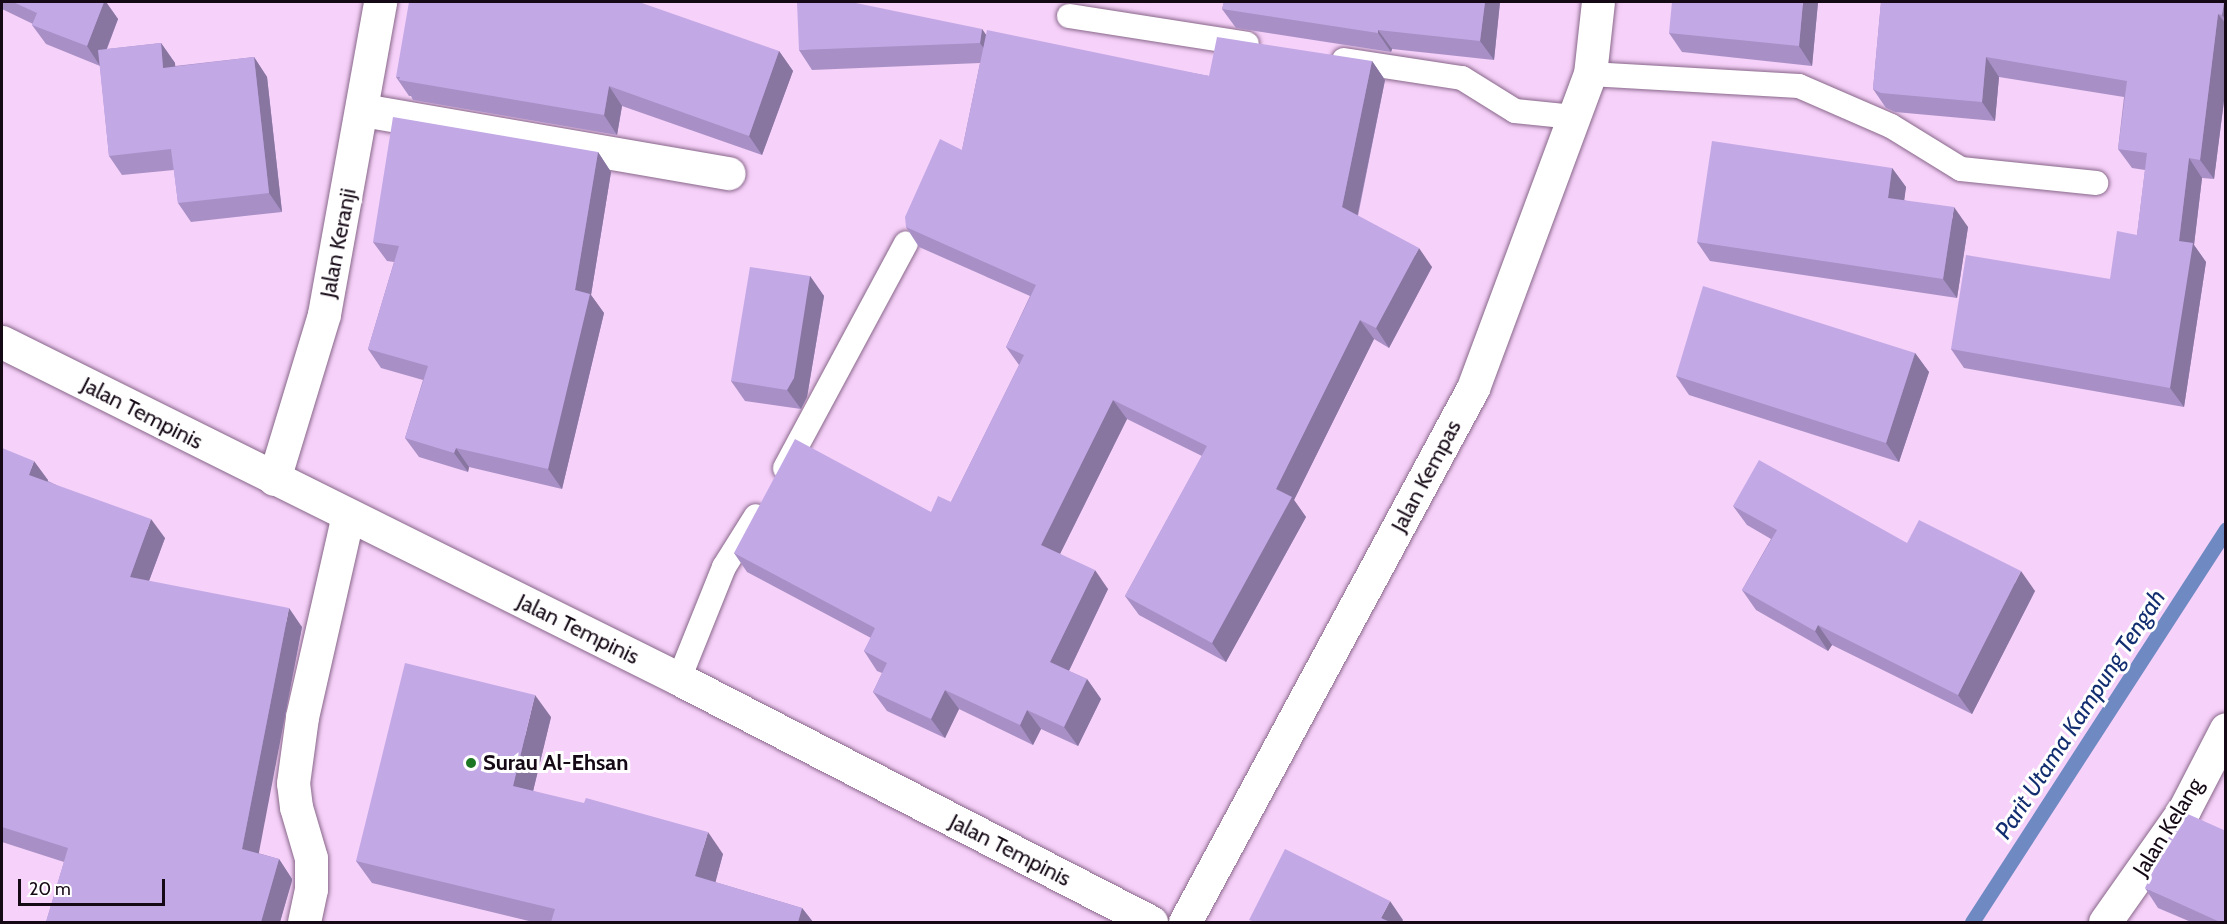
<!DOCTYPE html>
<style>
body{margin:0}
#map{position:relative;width:2227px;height:924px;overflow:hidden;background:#f6d1f9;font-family:Cabin,sans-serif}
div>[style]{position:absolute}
.stream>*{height:15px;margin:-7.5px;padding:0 7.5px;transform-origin:7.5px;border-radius:7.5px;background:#6f8ac2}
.roads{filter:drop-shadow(0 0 2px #88678a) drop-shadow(0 0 2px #88678a)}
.service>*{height:24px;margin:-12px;padding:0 12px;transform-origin:12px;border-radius:12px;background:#fff}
.minor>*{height:33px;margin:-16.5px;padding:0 16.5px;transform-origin:16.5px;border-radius:16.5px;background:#fff}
.tertiary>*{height:33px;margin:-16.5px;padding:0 16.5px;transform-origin:16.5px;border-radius:16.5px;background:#fff}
.wall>*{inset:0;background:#a890c6}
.shaded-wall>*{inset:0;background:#8876a1}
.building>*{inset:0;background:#c3a8e6}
.dots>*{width:16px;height:16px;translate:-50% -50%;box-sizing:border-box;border:3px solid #fff;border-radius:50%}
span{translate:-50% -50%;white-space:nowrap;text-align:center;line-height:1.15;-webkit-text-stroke:6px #fff;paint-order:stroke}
.street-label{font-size:22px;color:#150916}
.poi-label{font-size:22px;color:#150916;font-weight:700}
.left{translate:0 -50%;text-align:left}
.water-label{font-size:24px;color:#122e70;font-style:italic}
.frame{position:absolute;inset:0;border:3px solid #150916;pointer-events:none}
.scale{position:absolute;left:18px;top:879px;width:147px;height:27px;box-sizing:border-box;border:3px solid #150916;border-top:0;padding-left:8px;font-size:18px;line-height:21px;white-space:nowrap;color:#150916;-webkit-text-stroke:4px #fff;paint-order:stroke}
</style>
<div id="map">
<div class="stream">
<div style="left:1972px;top:922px;width:468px;rotate:-57.1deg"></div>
</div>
<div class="roads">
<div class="service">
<div style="left:1069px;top:16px;width:180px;rotate:8.9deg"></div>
<div style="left:1344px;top:60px;width:119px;rotate:8.7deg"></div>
<div style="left:1462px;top:78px;width:62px;rotate:31.9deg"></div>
<div style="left:1515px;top:111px;width:59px;rotate:5.8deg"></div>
<div style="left:1590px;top:74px;width:209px;rotate:3.3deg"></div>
<div style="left:1799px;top:86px;width:100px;rotate:23.5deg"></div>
<div style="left:1891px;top:126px;width:82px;rotate:31.6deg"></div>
<div style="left:1961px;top:169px;width:136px;rotate:5.9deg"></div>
<div style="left:785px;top:468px;width:255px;rotate:-61.7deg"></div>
<div style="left:679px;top:679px;width:121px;rotate:-68.1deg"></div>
<div style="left:724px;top:567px;width:60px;rotate:-57.9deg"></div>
</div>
<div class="minor">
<div style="left:363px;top:110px;width:371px;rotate:9.8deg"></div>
<div style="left:2px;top:342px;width:756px;rotate:26.46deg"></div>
<div style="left:679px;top:679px;width:531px;rotate:27.24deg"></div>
<div style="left:274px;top:479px;width:172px;rotate:-73.1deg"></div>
<div style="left:324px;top:314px;width:317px;rotate:-79.8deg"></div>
<div style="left:304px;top:922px;width:34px;rotate:-78deg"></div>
<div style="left:311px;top:889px;width:31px;rotate:-90deg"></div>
<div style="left:311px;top:858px;width:53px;rotate:-106.4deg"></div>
<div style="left:296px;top:807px;width:24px;rotate:-97deg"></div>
<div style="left:293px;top:783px;width:67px;rotate:-82.2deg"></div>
<div style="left:302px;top:717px;width:207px;rotate:-77.2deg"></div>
<div style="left:2105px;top:922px;width:137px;rotate:-54.8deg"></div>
<div style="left:2184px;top:810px;width:91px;rotate:-62.6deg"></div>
</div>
<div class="tertiary">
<div style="left:1185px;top:922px;width:607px;rotate:-61.66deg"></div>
<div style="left:1473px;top:388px;width:335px;rotate:-69.6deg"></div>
<div style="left:1590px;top:74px;width:72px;rotate:-83.7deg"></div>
</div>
</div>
<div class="wall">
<div style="clip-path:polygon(2px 2px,106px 2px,118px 19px,107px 49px,161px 43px,175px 63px,175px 66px,254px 57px,267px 77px,282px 212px,191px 222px,178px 203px,174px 170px,122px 175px,109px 156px,100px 66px,46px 44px,32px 25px,33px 24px,2px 9px)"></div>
<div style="clip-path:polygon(1224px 2px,1500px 2px,1494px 60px,1392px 49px,1391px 52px,1236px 28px,1222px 9px)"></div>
<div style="clip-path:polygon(1818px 2px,1812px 66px,1682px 52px,1669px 33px)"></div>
<div style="clip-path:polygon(1881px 2px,2226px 2px,2226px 85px,2214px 179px,2202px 178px,2194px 245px,2206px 262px,2184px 407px,1964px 368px,1951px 349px,2110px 279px,2137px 235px,2145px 170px,2132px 168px,2118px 149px,2124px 97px,1999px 77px,1995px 121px,1895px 112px,1886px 108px,1873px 89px)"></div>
<div style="clip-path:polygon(982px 29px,986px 35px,1209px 76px,1372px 61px,1385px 80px,1358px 216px,1432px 267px,1389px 348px,1374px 339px,1294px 500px,1306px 517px,1226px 662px,1139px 615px,1125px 596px,1202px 456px,1127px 419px,1060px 554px,1108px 589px,1069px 671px,1087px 679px,1101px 699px,1078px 746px,1041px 729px,1033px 745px,959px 709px,945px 738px,887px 711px,873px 692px,882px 673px,877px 671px,864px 651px,871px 638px,747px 572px,734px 553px,931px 512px,951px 502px,1019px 365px,1006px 347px,1030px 296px,919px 247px,906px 227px,962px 150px,980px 63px,812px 70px,799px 50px)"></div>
<div style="clip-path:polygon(779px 51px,793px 71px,762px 155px,622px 106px,617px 135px,413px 100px,411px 96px,409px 96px,396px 77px)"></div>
<div style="clip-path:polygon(598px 152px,611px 172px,591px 295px,604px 313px,562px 489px,469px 467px,468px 472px,419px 457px,405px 438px,423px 380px,381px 368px,368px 349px,394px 262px,387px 261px,373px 242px)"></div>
<div style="clip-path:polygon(1892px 168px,1906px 187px,1904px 200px,1968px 227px,1957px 298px,1710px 261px,1697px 242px)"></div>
<div style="clip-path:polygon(810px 276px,824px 296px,807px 397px,801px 409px,745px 401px,731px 381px)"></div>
<div style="clip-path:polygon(1915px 353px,1929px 372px,1899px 462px,1689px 395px,1676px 376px)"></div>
<div style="clip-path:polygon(2px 448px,48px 480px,48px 481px,165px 538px,149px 581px,302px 627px,258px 853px,279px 859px,292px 879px,280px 922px,46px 922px,64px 862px,2px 842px)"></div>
<div style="clip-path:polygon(1733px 506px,1907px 543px,2035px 591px,1972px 714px,1832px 645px,1828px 651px,1756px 610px,1742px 590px,1771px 539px,1747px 525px)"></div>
<div style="clip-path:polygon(551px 717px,533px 791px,723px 854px,715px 882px,802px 908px,813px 922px,533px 922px,372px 883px,356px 861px)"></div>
<div style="clip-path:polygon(2145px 888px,2226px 922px,2191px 922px,2158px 908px)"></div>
</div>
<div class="shaded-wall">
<div style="clip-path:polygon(104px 2px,106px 2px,118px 19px,100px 66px,87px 46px)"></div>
<div style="clip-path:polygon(1485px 2px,1500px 2px,1494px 60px,1480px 41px)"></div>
<div style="clip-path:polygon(1803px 2px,1818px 2px,1812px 66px,1799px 46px)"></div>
<div style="clip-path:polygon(2224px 2px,2226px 2px,2226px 20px,2222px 15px)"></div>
<div style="clip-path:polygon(2218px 14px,2226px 24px,2226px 85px,2214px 179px,2200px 160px)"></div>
<div style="clip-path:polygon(982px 29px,995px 48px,994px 63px,980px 43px)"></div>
<div style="clip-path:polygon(1378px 30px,1392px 49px,1391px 52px,1378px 33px)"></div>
<div style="clip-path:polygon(161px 43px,175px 63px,177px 87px,163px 68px)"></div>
<div style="clip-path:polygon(779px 51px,793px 71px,762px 155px,749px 136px)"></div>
<div style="clip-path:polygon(254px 57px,267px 77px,282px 212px,269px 193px)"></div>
<div style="clip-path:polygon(1986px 57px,1999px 77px,1995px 121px,1982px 102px)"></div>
<div style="clip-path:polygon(1372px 61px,1385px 80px,1355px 227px,1342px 207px)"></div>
<div style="clip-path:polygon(609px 86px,622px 106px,617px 135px,604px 115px)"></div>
<div style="clip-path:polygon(598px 152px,611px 172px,591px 295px,604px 313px,562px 489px,548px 469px,575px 290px)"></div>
<div style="clip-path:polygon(2189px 158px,2202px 178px,2194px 245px,2206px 262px,2184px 407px,2170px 388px,2179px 241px)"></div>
<div style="clip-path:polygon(1892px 168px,1906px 187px,1902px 217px,1888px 198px)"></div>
<div style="clip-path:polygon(1954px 207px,1968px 227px,1957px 298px,1943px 279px)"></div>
<div style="clip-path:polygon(1419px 248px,1432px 267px,1389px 348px,1376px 328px)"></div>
<div style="clip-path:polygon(810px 276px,824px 296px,807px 397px,801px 409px,787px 390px)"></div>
<div style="clip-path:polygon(1360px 320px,1374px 339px,1294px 500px,1306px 517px,1226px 662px,1212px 643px,1276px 489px)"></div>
<div style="clip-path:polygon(1915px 353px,1929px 372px,1899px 462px,1886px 443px)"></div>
<div style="clip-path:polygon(1113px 400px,1127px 419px,1055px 564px,1041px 545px)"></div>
<div style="clip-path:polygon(456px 448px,469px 467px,468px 472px,454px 453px)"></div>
<div style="clip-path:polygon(34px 461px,48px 480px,42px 494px,29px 475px)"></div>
<div style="clip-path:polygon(151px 519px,165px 538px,143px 597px,130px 577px)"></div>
<div style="clip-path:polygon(1095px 570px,1108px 589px,1064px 681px,1050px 662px)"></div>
<div style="clip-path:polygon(2021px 571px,2035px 591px,1972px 714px,1958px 695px)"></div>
<div style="clip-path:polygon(289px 608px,302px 627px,256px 868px,242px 849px)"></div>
<div style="clip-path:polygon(1818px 625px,1832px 645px,1828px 651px,1815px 631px)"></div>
<div style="clip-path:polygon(1087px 679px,1101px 699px,1078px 746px,1064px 727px)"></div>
<div style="clip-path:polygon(945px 690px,959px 709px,945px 738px,931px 719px)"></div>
<div style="clip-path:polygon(535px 695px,551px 717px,529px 808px,513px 786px)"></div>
<div style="clip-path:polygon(1027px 710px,1041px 729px,1033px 745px,1020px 725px)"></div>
<div style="clip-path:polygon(708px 832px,723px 854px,711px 899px,695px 876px)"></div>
<div style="clip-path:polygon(279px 859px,292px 879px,292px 881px,280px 922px,261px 922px)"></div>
<div style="clip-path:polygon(1390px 901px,1403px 920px,1402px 922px,1384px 922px,1381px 918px)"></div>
<div style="clip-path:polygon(802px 908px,813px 922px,798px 922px)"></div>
</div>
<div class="building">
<div style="clip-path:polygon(13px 2px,104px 2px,87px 46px,32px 25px,37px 13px)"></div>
<div style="clip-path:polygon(409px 2px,639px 2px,779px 51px,749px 136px,609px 86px,604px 115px,399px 80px,400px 77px,396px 77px)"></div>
<div style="clip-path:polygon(797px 2px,851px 2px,982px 29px,980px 43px,799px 50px)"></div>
<div style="clip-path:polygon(1224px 2px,1485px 2px,1480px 41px,1378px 30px,1378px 33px,1222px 9px)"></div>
<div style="clip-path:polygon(1672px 2px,1803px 2px,1799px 46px,1669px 33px)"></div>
<div style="clip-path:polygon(1881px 2px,2224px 2px,2222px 15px,2218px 14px,2200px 160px,2189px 158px,2179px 241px,2193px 243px,2170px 388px,1951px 349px,1966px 255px,2110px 279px,2117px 231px,2137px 235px,2147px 153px,2118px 149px,2127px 81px,1986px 57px,1982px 102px,1881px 93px,1873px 89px)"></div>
<div style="clip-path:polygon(987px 30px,1209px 76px,1217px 37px,1372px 61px,1342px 207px,1419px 248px,1376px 328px,1360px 320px,1276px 489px,1292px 497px,1212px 643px,1125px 596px,1207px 446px,1113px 400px,1041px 545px,1095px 570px,1050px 662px,1087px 679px,1064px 727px,1027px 710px,1020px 725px,945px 690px,931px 719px,873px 692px,887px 663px,864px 651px,875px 628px,734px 553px,795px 439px,931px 512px,938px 496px,951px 502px,1024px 355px,1006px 347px,1036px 285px,906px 227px,905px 217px,940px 139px,962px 150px)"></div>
<div style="clip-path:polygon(161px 43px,163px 68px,254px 57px,269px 193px,178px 203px,171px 149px,109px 156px,98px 50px)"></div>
<div style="clip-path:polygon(393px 117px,598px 152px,575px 290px,590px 294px,548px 469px,456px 448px,454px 453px,405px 438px,428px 366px,368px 349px,399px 246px,373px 242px)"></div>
<div style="clip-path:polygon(1712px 141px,1892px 168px,1888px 198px,1954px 207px,1943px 279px,1697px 242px)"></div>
<div style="clip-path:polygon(750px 267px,810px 276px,794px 378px,787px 390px,731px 381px)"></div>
<div style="clip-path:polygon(1703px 286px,1915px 353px,1886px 443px,1676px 376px)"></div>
<div style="clip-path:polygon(2px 448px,34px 461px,29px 475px,151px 519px,130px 577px,289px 608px,242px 849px,279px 859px,261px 922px,46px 922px,68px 848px,2px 827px)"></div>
<div style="clip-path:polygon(1759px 460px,1907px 543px,1919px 520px,2021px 571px,1958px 695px,1818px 625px,1815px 631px,1742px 590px,1777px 530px,1733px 506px)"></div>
<div style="clip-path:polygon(405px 663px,535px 695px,513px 786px,584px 803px,586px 798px,708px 832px,695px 876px,802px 908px,798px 922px,551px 922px,555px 909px,356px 861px)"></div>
<div style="clip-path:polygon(2181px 811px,2226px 831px,2226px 922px,2220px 922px,2145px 888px)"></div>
<div style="clip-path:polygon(1285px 849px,1390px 901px,1381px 918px,1390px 922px,1255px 922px,1249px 920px)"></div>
</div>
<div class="dots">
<div style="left:471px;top:763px;background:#1d7623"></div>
</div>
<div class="street-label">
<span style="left:338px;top:243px;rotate:-79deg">Jalan Keranji</span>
<span style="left:142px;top:413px;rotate:27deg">Jalan Tempinis</span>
<span style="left:1426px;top:476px;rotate:-62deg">Jalan Kempas</span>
<span style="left:578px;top:629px;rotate:26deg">Jalan Tempinis</span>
<span style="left:2168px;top:827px;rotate:-58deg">Jalan Kelang</span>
<span style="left:1010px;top:850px;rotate:27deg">Jalan Tempinis</span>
</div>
<div class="poi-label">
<span class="left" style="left:483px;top:763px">Surau Al-Ehsan</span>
</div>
<div class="water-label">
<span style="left:2080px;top:714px;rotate:-57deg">Parit Utama Kampung Tengah</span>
</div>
<div class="frame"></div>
<div class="scale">20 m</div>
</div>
